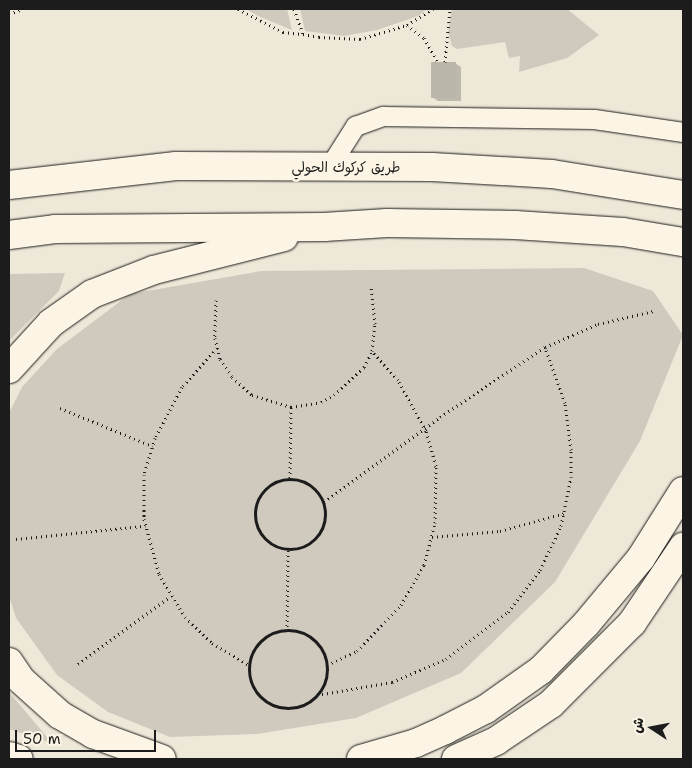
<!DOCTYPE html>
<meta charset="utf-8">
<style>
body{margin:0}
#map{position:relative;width:692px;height:768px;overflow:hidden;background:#eee8d9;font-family:"Shantell Sans","Playpen Sans Arabic",sans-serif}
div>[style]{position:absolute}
.green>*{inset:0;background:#cfcabd}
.shadow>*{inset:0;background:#0003}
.building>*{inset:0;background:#bab6aa}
.path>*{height:3px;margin-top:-1.5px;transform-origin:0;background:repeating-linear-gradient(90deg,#1c1c1c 0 1px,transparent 0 5px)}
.path>.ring{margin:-1.5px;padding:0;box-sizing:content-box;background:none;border:3px solid #1c1c1c;border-radius:50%}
.roads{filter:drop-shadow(0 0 1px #1c1c1c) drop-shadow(0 0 1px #1c1c1c)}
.minor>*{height:19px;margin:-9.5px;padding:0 9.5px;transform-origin:9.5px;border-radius:9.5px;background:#fcf5e5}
.highway>*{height:28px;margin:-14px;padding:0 14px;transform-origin:14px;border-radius:14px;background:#fcf5e5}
span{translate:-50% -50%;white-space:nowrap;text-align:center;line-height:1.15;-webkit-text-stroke:5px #fcf5e5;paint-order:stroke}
.street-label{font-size:14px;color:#1c1c1c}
.frame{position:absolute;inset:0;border:10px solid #1c1c1c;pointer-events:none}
.north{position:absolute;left:627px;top:703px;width:50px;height:50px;-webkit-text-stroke:4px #fcf5e5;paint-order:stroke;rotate:281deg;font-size:14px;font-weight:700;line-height:20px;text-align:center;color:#1c1c1c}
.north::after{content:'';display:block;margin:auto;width:18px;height:22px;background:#1c1c1c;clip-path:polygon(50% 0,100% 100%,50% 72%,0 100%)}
.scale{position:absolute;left:15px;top:730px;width:141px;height:22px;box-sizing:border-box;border:2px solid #1c1c1c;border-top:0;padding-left:6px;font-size:15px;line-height:18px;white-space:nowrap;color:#1c1c1c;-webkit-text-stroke:4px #fcf5e5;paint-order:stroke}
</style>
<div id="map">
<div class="green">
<div style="clip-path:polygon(246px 9px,287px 9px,292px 30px,258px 16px)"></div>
<div style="clip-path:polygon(300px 9px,427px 9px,418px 16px,377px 30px,344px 36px,305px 31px)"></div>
<div style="clip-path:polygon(452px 9px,567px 9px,599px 35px,567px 58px,519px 72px,520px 56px,509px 58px,505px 42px,457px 49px,452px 46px,448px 32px)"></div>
<div style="clip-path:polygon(584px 268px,653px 291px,683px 335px,640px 441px,555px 582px,461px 673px,356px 718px,257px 734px,170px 737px,108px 712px,57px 675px,16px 618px,9px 596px,9px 413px,22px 387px,57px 349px,130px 294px,261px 271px)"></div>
<div style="clip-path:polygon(65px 273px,59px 291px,9px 341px,9px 274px)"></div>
<div style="clip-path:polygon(9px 692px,52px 743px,9px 729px)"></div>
</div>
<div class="shadow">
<div style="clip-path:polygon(455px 63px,461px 67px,461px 101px,438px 101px,432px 97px)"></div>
</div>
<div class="building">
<div style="clip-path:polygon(431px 62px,456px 62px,456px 98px,431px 98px)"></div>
</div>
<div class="path">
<div style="left:238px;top:9px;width:51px;rotate:27.1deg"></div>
<div style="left:283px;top:32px;width:19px;rotate:6deg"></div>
<div style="left:294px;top:9px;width:27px;rotate:70deg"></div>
<div style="left:303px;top:34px;width:16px;rotate:11deg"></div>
<div style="left:319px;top:37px;width:41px;rotate:2.8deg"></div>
<div style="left:360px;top:39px;width:49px;rotate:-16.6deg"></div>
<div style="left:407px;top:25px;width:21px;rotate:37deg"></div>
<div style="left:424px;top:38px;width:28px;rotate:60deg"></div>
<div style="left:9px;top:14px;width:15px;rotate:-20deg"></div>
<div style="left:407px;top:25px;width:31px;rotate:-32deg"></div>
<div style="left:445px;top:62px;width:53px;rotate:-84.6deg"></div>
<div style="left:216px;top:300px;width:38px;rotate:92deg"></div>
<div style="left:215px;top:338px;width:22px;rotate:77deg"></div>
<div style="left:220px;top:359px;width:22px;rotate:56deg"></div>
<div style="left:232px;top:377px;width:27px;rotate:42deg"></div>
<div style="left:252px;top:395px;width:41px;rotate:17.1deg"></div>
<div style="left:291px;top:407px;width:30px;rotate:-9deg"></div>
<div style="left:321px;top:402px;width:15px;rotate:-28deg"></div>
<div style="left:334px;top:395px;width:41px;rotate:-43deg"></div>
<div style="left:364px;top:367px;width:18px;rotate:-63deg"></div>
<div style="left:372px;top:351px;width:27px;rotate:-84deg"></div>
<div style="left:375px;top:324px;width:36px;rotate:-96deg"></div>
<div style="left:217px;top:348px;width:52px;rotate:131.9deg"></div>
<div style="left:182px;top:387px;width:58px;rotate:117.9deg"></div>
<div style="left:155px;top:438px;width:39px;rotate:107deg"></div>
<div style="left:144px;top:475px;width:44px;rotate:90deg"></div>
<div style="left:144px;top:519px;width:57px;rotate:74.7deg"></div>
<div style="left:159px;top:574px;width:50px;rotate:58.8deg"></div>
<div style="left:185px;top:617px;width:37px;rotate:44deg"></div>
<div style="left:212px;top:643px;width:43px;rotate:30.7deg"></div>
<div style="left:60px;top:408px;width:100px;rotate:22.4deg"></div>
<div style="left:290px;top:478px;width:71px;rotate:-89.2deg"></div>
<div class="ring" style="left:255px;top:479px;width:67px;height:67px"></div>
<div style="left:324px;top:502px;width:144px;rotate:-36.2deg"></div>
<div style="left:440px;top:417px;width:126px;rotate:-33.7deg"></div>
<div style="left:545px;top:347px;width:58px;rotate:-23.5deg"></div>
<div style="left:598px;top:324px;width:57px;rotate:-13.1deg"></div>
<div style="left:432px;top:537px;width:68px;rotate:-5deg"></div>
<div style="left:500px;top:531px;width:67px;rotate:-15.5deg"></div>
<div style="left:16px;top:539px;width:130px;rotate:-5.8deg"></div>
<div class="ring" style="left:249px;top:630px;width:75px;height:75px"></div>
<div style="left:287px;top:631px;width:81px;rotate:-89.3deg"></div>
<div style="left:78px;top:664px;width:115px;rotate:-36.2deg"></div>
<div style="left:327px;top:665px;width:33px;rotate:-25deg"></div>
<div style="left:357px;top:651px;width:64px;rotate:-46.3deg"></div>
<div style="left:401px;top:605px;width:46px;rotate:-60.1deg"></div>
<div style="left:424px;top:565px;width:43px;rotate:-75.3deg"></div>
<div style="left:435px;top:523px;width:57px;rotate:-89deg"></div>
<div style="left:436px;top:466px;width:36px;rotate:-106deg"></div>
<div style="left:426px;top:431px;width:58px;rotate:-118.8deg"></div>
<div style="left:398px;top:380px;width:39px;rotate:-132deg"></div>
<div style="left:317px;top:695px;width:76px;rotate:-9.8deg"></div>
<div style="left:392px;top:682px;width:59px;rotate:-23.1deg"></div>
<div style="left:446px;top:659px;width:78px;rotate:-37.2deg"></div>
<div style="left:508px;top:612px;width:53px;rotate:-52.7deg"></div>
<div style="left:540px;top:570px;width:49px;rotate:-64.5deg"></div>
<div style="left:561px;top:526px;width:50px;rotate:-78.5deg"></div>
<div style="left:571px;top:477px;width:27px;rotate:-90deg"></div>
<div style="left:571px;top:450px;width:47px;rotate:-97.3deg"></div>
<div style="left:565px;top:403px;width:59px;rotate:-109.7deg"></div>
</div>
<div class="roads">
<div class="minor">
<div style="left:329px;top:167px;width:49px;rotate:-57.6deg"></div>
<div style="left:355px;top:126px;width:30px;rotate:-20deg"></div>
<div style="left:383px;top:116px;width:211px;rotate:0.8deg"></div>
<div style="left:594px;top:119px;width:90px;rotate:8.3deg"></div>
</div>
<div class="highway">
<div style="left:9px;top:185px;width:168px;rotate:-6.5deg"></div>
<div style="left:176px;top:166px;width:256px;rotate:0.2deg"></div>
<div style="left:432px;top:167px;width:120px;rotate:3.3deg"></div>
<div style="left:552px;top:174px;width:133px;rotate:9.1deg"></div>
<div style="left:9px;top:235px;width:46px;rotate:-7.4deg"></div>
<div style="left:55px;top:229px;width:269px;rotate:-0.4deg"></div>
<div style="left:324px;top:227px;width:63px;rotate:-3.6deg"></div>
<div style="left:387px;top:223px;width:128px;rotate:0.9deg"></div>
<div style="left:515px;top:225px;width:108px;rotate:3.7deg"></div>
<div style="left:623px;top:232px;width:61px;rotate:9.5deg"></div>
<div style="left:9px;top:369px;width:62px;rotate:-47.6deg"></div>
<div style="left:51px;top:323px;width:50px;rotate:-35.3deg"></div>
<div style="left:92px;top:294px;width:66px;rotate:-21.2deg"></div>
<div style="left:154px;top:270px;width:134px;rotate:-14.2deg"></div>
<div style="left:9px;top:662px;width:22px;rotate:56deg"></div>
<div style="left:21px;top:680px;width:52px;rotate:41.9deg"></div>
<div style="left:60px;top:715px;width:38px;rotate:30deg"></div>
<div style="left:93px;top:734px;width:73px;rotate:19.9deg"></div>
<div style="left:9px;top:756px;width:10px;rotate:17deg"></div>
<div style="left:361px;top:759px;width:57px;rotate:-16.2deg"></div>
<div style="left:416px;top:743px;width:32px;rotate:-24deg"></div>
<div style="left:445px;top:730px;width:46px;rotate:-27.1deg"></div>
<div style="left:486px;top:709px;width:67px;rotate:-35.3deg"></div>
<div style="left:541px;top:670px;width:64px;rotate:-45.6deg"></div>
<div style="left:586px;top:624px;width:86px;rotate:-50.2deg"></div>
<div style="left:641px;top:558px;width:79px;rotate:-57.9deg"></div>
<div style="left:456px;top:759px;width:44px;rotate:-24.2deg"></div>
<div style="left:496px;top:741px;width:66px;rotate:-33.9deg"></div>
<div style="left:551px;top:704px;width:115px;rotate:-45deg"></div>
<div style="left:632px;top:623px;width:92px;rotate:-56.1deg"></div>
</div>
</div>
<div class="street-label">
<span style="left:346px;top:167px">طريق كركوك الحولي</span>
</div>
<div class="frame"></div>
<div class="north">ش</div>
<div class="scale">50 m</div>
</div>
